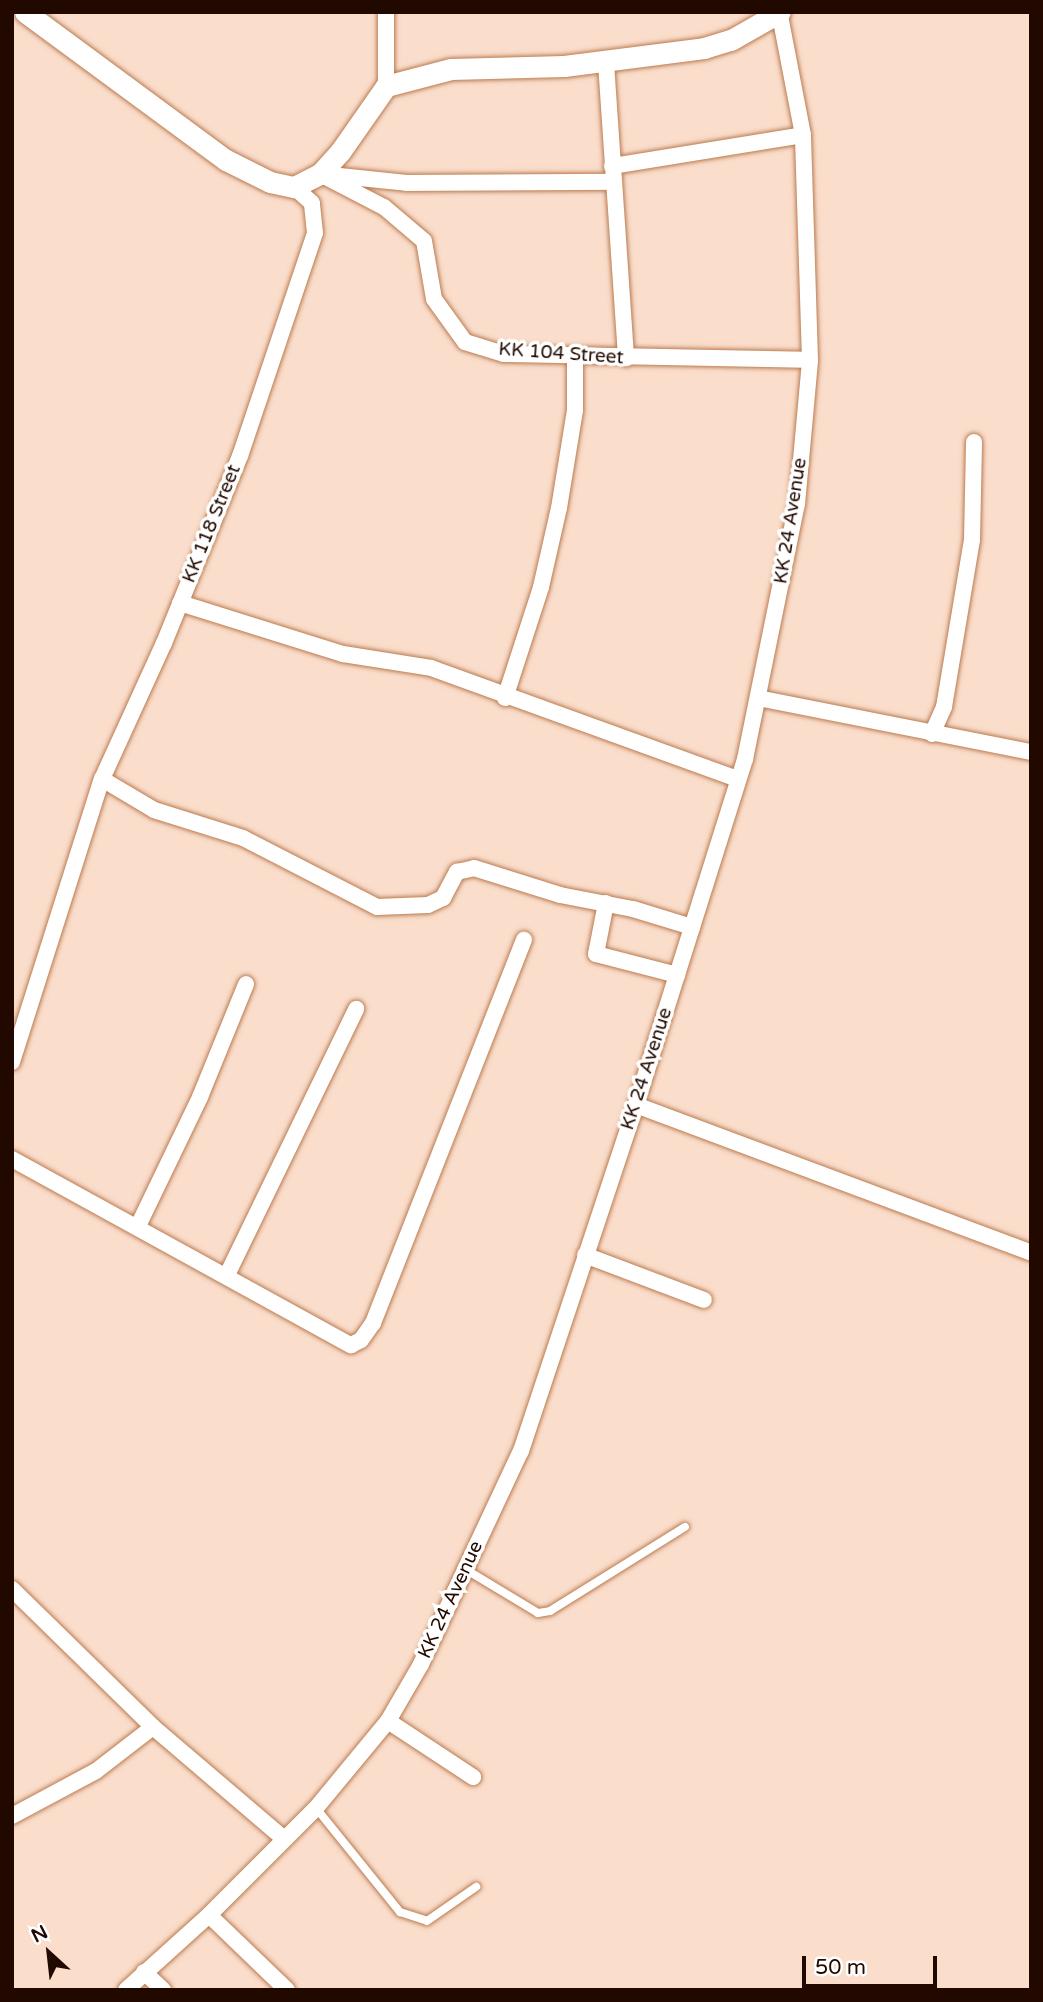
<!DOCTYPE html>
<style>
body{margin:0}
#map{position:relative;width:1043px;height:2002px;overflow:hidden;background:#faddcb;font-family:"Varela Round",sans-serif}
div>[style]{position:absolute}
.roads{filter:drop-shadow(0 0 2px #bb7b4f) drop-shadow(0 0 2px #bb7b4f)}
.service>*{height:8px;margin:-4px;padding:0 4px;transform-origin:4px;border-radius:4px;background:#fff}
.minor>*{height:16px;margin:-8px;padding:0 8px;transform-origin:8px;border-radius:8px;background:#fff}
.tertiary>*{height:21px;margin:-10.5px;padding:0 10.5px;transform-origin:10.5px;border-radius:10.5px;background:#fff}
span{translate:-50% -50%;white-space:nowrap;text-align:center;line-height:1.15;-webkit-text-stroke:7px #fff;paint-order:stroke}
.street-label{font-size:19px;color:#210900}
.frame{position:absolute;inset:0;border:14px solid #210900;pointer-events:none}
.north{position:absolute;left:14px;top:1918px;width:70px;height:70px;-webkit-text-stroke:5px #fff;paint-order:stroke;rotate:333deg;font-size:19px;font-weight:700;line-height:28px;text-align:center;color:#210900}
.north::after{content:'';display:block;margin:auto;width:24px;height:32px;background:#210900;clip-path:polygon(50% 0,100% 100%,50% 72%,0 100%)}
.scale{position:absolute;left:802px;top:1956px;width:135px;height:32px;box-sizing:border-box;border:4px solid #210900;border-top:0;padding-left:9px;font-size:21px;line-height:24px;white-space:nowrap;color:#210900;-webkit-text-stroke:5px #fff;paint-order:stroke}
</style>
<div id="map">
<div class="roads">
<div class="service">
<div style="left:465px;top:1569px;width:85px;rotate:31.1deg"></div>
<div style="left:538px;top:1613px;width:12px;rotate:-9deg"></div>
<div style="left:550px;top:1611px;width:159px;rotate:-31.9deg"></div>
<div style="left:316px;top:1808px;width:134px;rotate:51.1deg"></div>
<div style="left:400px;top:1912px;width:28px;rotate:18deg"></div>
<div style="left:427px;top:1921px;width:60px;rotate:-34.8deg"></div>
</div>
<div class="minor">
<div style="left:606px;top:63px;width:296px;rotate:86.1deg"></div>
<div style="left:386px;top:86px;width:74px;rotate:-90deg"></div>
<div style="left:612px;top:166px;width:193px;rotate:-9.2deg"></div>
<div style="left:320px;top:174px;width:72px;rotate:27.3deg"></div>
<div style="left:384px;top:207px;width:52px;rotate:40.4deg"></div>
<div style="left:424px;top:241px;width:59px;rotate:80.2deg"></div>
<div style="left:434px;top:299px;width:53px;rotate:54.2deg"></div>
<div style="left:465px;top:342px;width:41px;rotate:17.1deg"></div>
<div style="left:504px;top:354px;width:306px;rotate:1.1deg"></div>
<div style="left:330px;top:175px;width:77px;rotate:5.9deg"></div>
<div style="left:407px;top:183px;width:207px;rotate:-0.3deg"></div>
<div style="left:180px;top:603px;width:171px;rotate:17.4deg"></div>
<div style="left:343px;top:654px;width:89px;rotate:9deg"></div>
<div style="left:431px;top:668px;width:326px;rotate:19.9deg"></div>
<div style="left:505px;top:698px;width:117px;rotate:-72deg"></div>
<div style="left:541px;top:587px;width:81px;rotate:-77.2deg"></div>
<div style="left:559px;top:508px;width:99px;rotate:-80.7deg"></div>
<div style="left:575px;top:410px;width:54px;rotate:-90deg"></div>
<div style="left:758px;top:698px;width:278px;rotate:11.2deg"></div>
<div style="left:932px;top:734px;width:30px;rotate:-66deg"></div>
<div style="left:944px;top:707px;width:169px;rotate:-80.5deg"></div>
<div style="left:972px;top:540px;width:98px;rotate:-88.8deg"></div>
<div style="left:102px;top:779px;width:61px;rotate:30.8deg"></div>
<div style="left:154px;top:810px;width:93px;rotate:17.5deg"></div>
<div style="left:243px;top:838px;width:151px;rotate:27.2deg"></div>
<div style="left:377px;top:907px;width:51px;rotate:-2.2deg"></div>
<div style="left:428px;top:905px;width:17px;rotate:-25deg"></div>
<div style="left:443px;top:898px;width:30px;rotate:-62deg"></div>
<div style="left:457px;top:872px;width:17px;rotate:-13deg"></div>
<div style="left:474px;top:868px;width:90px;rotate:17.4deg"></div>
<div style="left:560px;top:895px;width:74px;rotate:10.9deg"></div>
<div style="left:633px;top:909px;width:62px;rotate:17deg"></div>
<div style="left:606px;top:903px;width:52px;rotate:101.1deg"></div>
<div style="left:596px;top:954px;width:84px;rotate:14.5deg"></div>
<div style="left:12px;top:1062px;width:297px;rotate:-72.4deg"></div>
<div style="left:102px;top:779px;width:149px;rotate:-65.5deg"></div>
<div style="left:164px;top:643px;width:202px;rotate:-67.9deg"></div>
<div style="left:240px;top:456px;width:235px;rotate:-71.4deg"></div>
<div style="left:315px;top:233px;width:30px;rotate:-96deg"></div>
<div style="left:312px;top:203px;width:24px;rotate:-138deg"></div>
<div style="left:636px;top:1105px;width:422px;rotate:20.5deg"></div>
<div style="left:12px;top:1159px;width:387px;rotate:28.8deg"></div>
<div style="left:351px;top:1345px;width:11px;rotate:-27deg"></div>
<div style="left:361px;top:1340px;width:21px;rotate:-55deg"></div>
<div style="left:373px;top:1323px;width:412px;rotate:-68.5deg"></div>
<div style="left:138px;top:1226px;width:143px;rotate:-64.3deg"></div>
<div style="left:200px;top:1097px;width:122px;rotate:-67.8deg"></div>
<div style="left:585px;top:1255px;width:127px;rotate:20.7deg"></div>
<div style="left:227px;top:1275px;width:296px;rotate:-64.1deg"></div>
<div style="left:12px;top:1589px;width:197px;rotate:44.4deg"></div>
<div style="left:153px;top:1727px;width:172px;rotate:40.5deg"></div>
<div style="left:388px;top:1721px;width:102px;rotate:33.4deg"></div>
<div style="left:12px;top:1816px;width:95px;rotate:-28.2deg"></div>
<div style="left:96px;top:1771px;width:72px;rotate:-37.7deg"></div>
<div style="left:209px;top:1915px;width:108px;rotate:43.9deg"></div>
<div style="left:144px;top:1972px;width:26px;rotate:43deg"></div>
<div style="left:126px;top:1990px;width:112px;rotate:-42.1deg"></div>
<div style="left:209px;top:1915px;width:151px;rotate:-45deg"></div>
<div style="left:316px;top:1808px;width:113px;rotate:-50.4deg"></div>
<div style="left:388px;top:1721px;width:66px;rotate:-59.9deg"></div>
<div style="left:421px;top:1664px;width:235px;rotate:-64.9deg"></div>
<div style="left:521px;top:1451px;width:365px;rotate:-71.6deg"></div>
<div style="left:636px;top:1105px;width:363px;rotate:-72.5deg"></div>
<div style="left:745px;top:759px;width:260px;rotate:-78.5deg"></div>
<div style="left:797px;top:504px;width:145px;rotate:-84.8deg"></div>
<div style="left:810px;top:360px;width:225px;rotate:-91.8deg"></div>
<div style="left:803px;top:135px;width:122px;rotate:-100.9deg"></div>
</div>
<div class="tertiary">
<div style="left:25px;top:12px;width:250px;rotate:36.4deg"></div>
<div style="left:226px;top:160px;width:49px;rotate:26.6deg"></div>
<div style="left:270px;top:182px;width:25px;rotate:12deg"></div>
<div style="left:294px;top:187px;width:29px;rotate:-27deg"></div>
<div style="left:320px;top:174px;width:30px;rotate:-48deg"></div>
<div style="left:340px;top:152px;width:80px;rotate:-55.1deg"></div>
<div style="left:386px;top:86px;width:67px;rotate:-14.7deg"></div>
<div style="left:451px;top:69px;width:113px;rotate:-1.5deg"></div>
<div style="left:564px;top:66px;width:141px;rotate:-7.3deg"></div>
<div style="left:704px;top:48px;width:28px;rotate:-17deg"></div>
<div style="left:731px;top:40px;width:56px;rotate:-29.7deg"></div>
</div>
</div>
<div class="street-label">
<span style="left:561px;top:354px;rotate:4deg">KK 104 Street</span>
<span style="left:791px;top:521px;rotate:-81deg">KK 24 Avenue</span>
<span style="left:212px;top:524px;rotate:-68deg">KK 118 Street</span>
<span style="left:647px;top:1069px;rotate:-72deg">KK 24 Avenue</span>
<span style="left:451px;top:1600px;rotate:-65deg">KK 24 Avenue</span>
</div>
<div class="frame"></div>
<div class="north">N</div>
<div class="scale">50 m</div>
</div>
